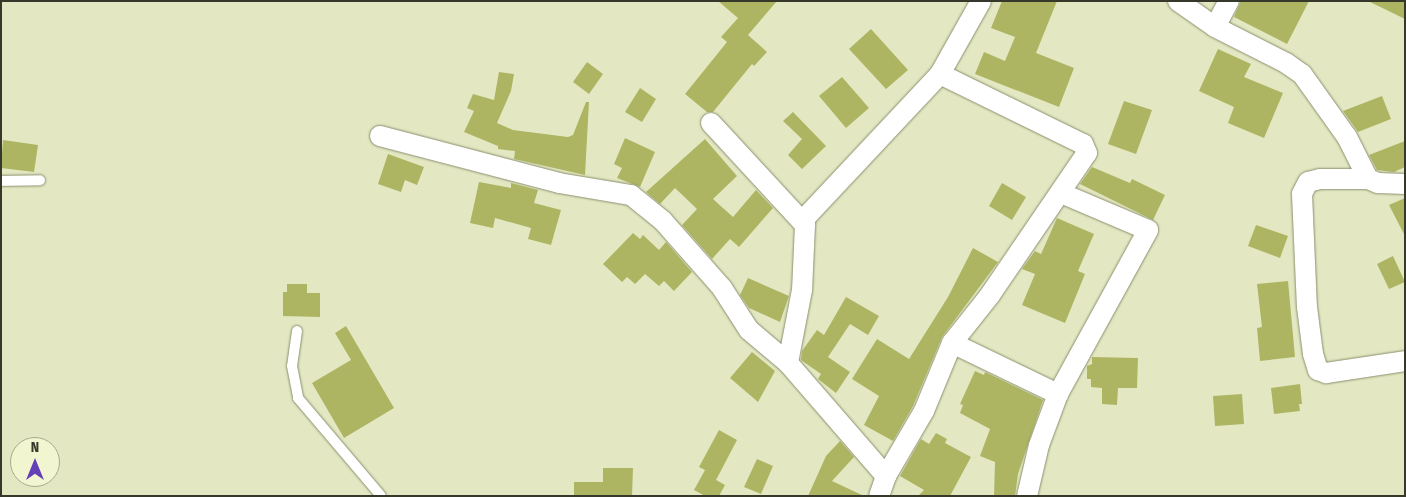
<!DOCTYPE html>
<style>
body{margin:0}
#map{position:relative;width:1406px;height:497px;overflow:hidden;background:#e3e8c3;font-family:"Fira Sans Condensed",sans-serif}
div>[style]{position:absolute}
.building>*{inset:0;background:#aeb562}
.roads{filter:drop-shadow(0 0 1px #8b8f6d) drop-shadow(0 0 1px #8b8f6d)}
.service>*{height:10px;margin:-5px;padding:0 5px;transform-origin:5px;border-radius:5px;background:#fff}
.minor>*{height:20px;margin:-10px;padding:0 10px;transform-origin:10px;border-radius:10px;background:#fff}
span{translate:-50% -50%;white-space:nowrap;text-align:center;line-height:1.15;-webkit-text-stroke:4.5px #f1f5d0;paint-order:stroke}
.frame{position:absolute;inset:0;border:2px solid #363829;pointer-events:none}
.north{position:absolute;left:10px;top:437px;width:50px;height:50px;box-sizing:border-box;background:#f1f5d0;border:1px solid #a6a98d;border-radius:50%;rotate:0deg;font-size:14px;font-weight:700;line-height:20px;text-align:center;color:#363829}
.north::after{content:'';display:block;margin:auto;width:18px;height:22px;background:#653fb7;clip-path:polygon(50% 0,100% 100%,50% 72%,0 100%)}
</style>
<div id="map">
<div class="building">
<div style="clip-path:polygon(718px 1px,777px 1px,748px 35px,767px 52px,754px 66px,752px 64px,713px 112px,707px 112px,685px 94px,727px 42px,721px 37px,738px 18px)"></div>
<div style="clip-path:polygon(1002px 1px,1057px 1px,1036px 53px,1074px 68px,1059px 107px,975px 74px,984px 52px,1005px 61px,1015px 37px,991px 28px)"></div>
<div style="clip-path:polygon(1241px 1px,1309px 1px,1287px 44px,1234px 17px)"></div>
<div style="clip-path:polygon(1368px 1px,1405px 1px,1405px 19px)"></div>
<div style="clip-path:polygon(871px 29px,908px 70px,886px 89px,849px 49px)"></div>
<div style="clip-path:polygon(1218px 49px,1251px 64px,1244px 77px,1283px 93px,1264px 138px,1228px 123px,1234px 107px,1199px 91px)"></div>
<div style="clip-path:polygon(587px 62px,603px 74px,589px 94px,573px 82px)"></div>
<div style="clip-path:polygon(499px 72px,514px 74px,511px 91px,497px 123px,513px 130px,568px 137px,573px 135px,586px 102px,589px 102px,585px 175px,514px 159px,515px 151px,498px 149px,498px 146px,464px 132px,474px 111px,467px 108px,473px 94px,494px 100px)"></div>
<div style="clip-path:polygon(842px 77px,869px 108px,846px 128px,819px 96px)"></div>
<div style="clip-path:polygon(640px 88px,656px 99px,642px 122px,625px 112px)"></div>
<div style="clip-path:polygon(1382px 96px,1391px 119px,1358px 132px,1343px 111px)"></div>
<div style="clip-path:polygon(1124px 101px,1152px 110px,1136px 154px,1108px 144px)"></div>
<div style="clip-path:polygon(793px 112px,826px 146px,802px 169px,788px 155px,802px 139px,783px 121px)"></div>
<div style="clip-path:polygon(625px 138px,655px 152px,640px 187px,617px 178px,622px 168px,614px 164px)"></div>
<div style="clip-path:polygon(705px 139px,737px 176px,713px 199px,733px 217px,756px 190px,773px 208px,739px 247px,730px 239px,712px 259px,682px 225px,697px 209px,675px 188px,660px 204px,646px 192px)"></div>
<div style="clip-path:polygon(3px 140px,38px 145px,34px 172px,1px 168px)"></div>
<div style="clip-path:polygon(1405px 141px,1405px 167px,1394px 172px,1377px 170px,1369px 155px)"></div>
<div style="clip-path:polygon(388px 154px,424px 167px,417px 185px,405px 180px,401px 192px,378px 184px)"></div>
<div style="clip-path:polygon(1092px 167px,1130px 183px,1132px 179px,1165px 195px,1153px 220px,1080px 184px)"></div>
<div style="clip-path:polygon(479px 182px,511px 188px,511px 183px,538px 190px,534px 203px,561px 210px,551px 245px,528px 239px,531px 228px,495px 218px,493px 228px,470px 223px)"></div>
<div style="clip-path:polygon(1002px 183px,1026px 197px,1012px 220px,989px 206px)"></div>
<div style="clip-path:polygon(1405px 198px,1405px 236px,1389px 205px)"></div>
<div style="clip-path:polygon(1057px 218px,1094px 234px,1078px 271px,1085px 274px,1065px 323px,1022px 305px,1035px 274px,1022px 269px,1035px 251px,1041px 254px)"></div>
<div style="clip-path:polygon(1256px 225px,1288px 236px,1280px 258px,1248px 246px)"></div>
<div style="clip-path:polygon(633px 233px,640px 239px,643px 235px,659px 250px,666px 242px,692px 272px,674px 291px,664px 281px,659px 286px,645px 274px,635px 284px,627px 277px,622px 282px,603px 264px)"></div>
<div style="clip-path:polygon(973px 248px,998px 262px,942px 337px,913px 406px,893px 441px,864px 425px,879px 396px,852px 379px,877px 339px,909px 359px,948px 297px)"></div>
<div style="clip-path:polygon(1393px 256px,1405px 282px,1389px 289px,1377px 264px)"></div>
<div style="clip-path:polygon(748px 278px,789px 296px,780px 322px,749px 308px,740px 295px)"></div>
<div style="clip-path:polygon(1288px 281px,1295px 357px,1260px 361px,1257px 328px,1262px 327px,1257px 284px)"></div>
<div style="clip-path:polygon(287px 284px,307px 284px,307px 293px,320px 293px,320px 317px,283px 316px,283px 292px,287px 292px)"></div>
<div style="clip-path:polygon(846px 297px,879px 316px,868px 335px,850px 324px,828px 357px,850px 372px,836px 393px,818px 379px,821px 374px,801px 360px,802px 351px,817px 330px,824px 335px)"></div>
<div style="clip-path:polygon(346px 326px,394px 408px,344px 438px,312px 383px,351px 360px,335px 333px)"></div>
<div style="clip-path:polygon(752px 352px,775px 371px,758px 402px,730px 378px)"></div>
<div style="clip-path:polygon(1092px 357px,1138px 358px,1137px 388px,1118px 388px,1117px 405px,1102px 404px,1102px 388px,1091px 387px,1091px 379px,1087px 379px,1087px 366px,1092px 364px)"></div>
<div style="clip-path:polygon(975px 371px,984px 375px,985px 372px,1043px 400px,1018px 474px,1015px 496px,994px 496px,995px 462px,980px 456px,990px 429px,960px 413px,963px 405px,960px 404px)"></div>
<div style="clip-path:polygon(1300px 384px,1302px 404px,1299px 404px,1300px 411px,1274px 414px,1271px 388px)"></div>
<div style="clip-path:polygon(1242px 394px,1244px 424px,1215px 426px,1213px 396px)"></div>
<div style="clip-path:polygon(719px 430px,737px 440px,716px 480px,725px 485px,719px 496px,705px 496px,694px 490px,705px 470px,699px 467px)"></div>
<div style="clip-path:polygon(936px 433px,947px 439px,945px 443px,971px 457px,950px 496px,918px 496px,924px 490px,900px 476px,921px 439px,929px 444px)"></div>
<div style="clip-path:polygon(840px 441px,854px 457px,832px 481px,864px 496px,808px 496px,826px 456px)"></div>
<div style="clip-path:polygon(757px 459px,773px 466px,761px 494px,744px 487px)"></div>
<div style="clip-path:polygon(603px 468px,633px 468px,632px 496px,574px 496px,574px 482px,603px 482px)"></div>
</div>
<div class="roads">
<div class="service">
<div style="left:1px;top:181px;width:39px;rotate:-1deg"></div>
<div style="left:297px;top:331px;width:35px;rotate:98deg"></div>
<div style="left:292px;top:366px;width:33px;rotate:79deg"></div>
<div style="left:298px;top:398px;width:128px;rotate:49.7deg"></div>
</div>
<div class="minor">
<div style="left:1178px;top:1px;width:45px;rotate:35.1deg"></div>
<div style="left:1215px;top:27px;width:80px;rotate:26.9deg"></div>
<div style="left:1286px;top:63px;width:19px;rotate:35deg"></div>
<div style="left:1302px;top:74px;width:77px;rotate:54.5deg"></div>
<div style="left:1347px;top:137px;width:47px;rotate:63.4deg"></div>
<div style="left:1368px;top:179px;width:11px;rotate:22deg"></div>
<div style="left:1378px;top:183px;width:27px;rotate:2deg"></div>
<div style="left:1215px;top:27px;width:30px;rotate:-62deg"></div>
<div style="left:711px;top:123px;width:139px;rotate:47.3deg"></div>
<div style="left:805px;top:225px;width:65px;rotate:92.6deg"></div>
<div style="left:802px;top:290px;width:74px;rotate:100.9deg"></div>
<div style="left:788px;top:363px;width:150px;rotate:49.1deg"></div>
<div style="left:886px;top:476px;width:21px;rotate:109deg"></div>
<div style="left:380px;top:136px;width:185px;rotate:14.7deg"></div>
<div style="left:559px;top:183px;width:73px;rotate:9.5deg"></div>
<div style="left:631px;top:195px;width:41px;rotate:39.1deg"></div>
<div style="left:663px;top:221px;width:89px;rotate:48.6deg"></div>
<div style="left:722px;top:288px;width:50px;rotate:57.3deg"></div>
<div style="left:749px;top:330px;width:51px;rotate:40.2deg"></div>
<div style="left:1368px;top:179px;width:48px;rotate:180deg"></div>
<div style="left:1320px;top:179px;width:12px;rotate:166deg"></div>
<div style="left:1308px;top:182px;width:13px;rotate:117deg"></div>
<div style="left:1302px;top:194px;width:113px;rotate:87.5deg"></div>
<div style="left:1307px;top:307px;width:47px;rotate:82.7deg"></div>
<div style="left:1313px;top:354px;width:17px;rotate:73deg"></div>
<div style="left:1318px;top:370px;width:9px;rotate:21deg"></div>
<div style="left:1326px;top:373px;width:80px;rotate:-8.6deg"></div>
<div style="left:803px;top:220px;width:200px;rotate:-46.8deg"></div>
<div style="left:940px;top:74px;width:84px;rotate:-60.7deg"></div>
<div style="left:952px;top:343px;width:118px;rotate:25.7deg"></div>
<div style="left:1058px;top:394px;width:54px;rotate:110.4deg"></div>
<div style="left:1039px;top:445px;width:52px;rotate:103.2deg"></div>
<div style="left:1058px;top:394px;width:187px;rotate:-61.2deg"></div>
<div style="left:1148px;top:230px;width:95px;rotate:-157deg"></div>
<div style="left:886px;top:476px;width:75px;rotate:-59.7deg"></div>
<div style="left:924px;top:411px;width:74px;rotate:-67.6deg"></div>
<div style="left:952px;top:343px;width:61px;rotate:-51.6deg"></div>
<div style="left:990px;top:295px;width:172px;rotate:-55.7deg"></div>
<div style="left:1087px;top:153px;width:10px;rotate:-114deg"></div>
<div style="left:1083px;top:144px;width:159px;rotate:-153.9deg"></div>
</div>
</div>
<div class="frame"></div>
<div class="north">N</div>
</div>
